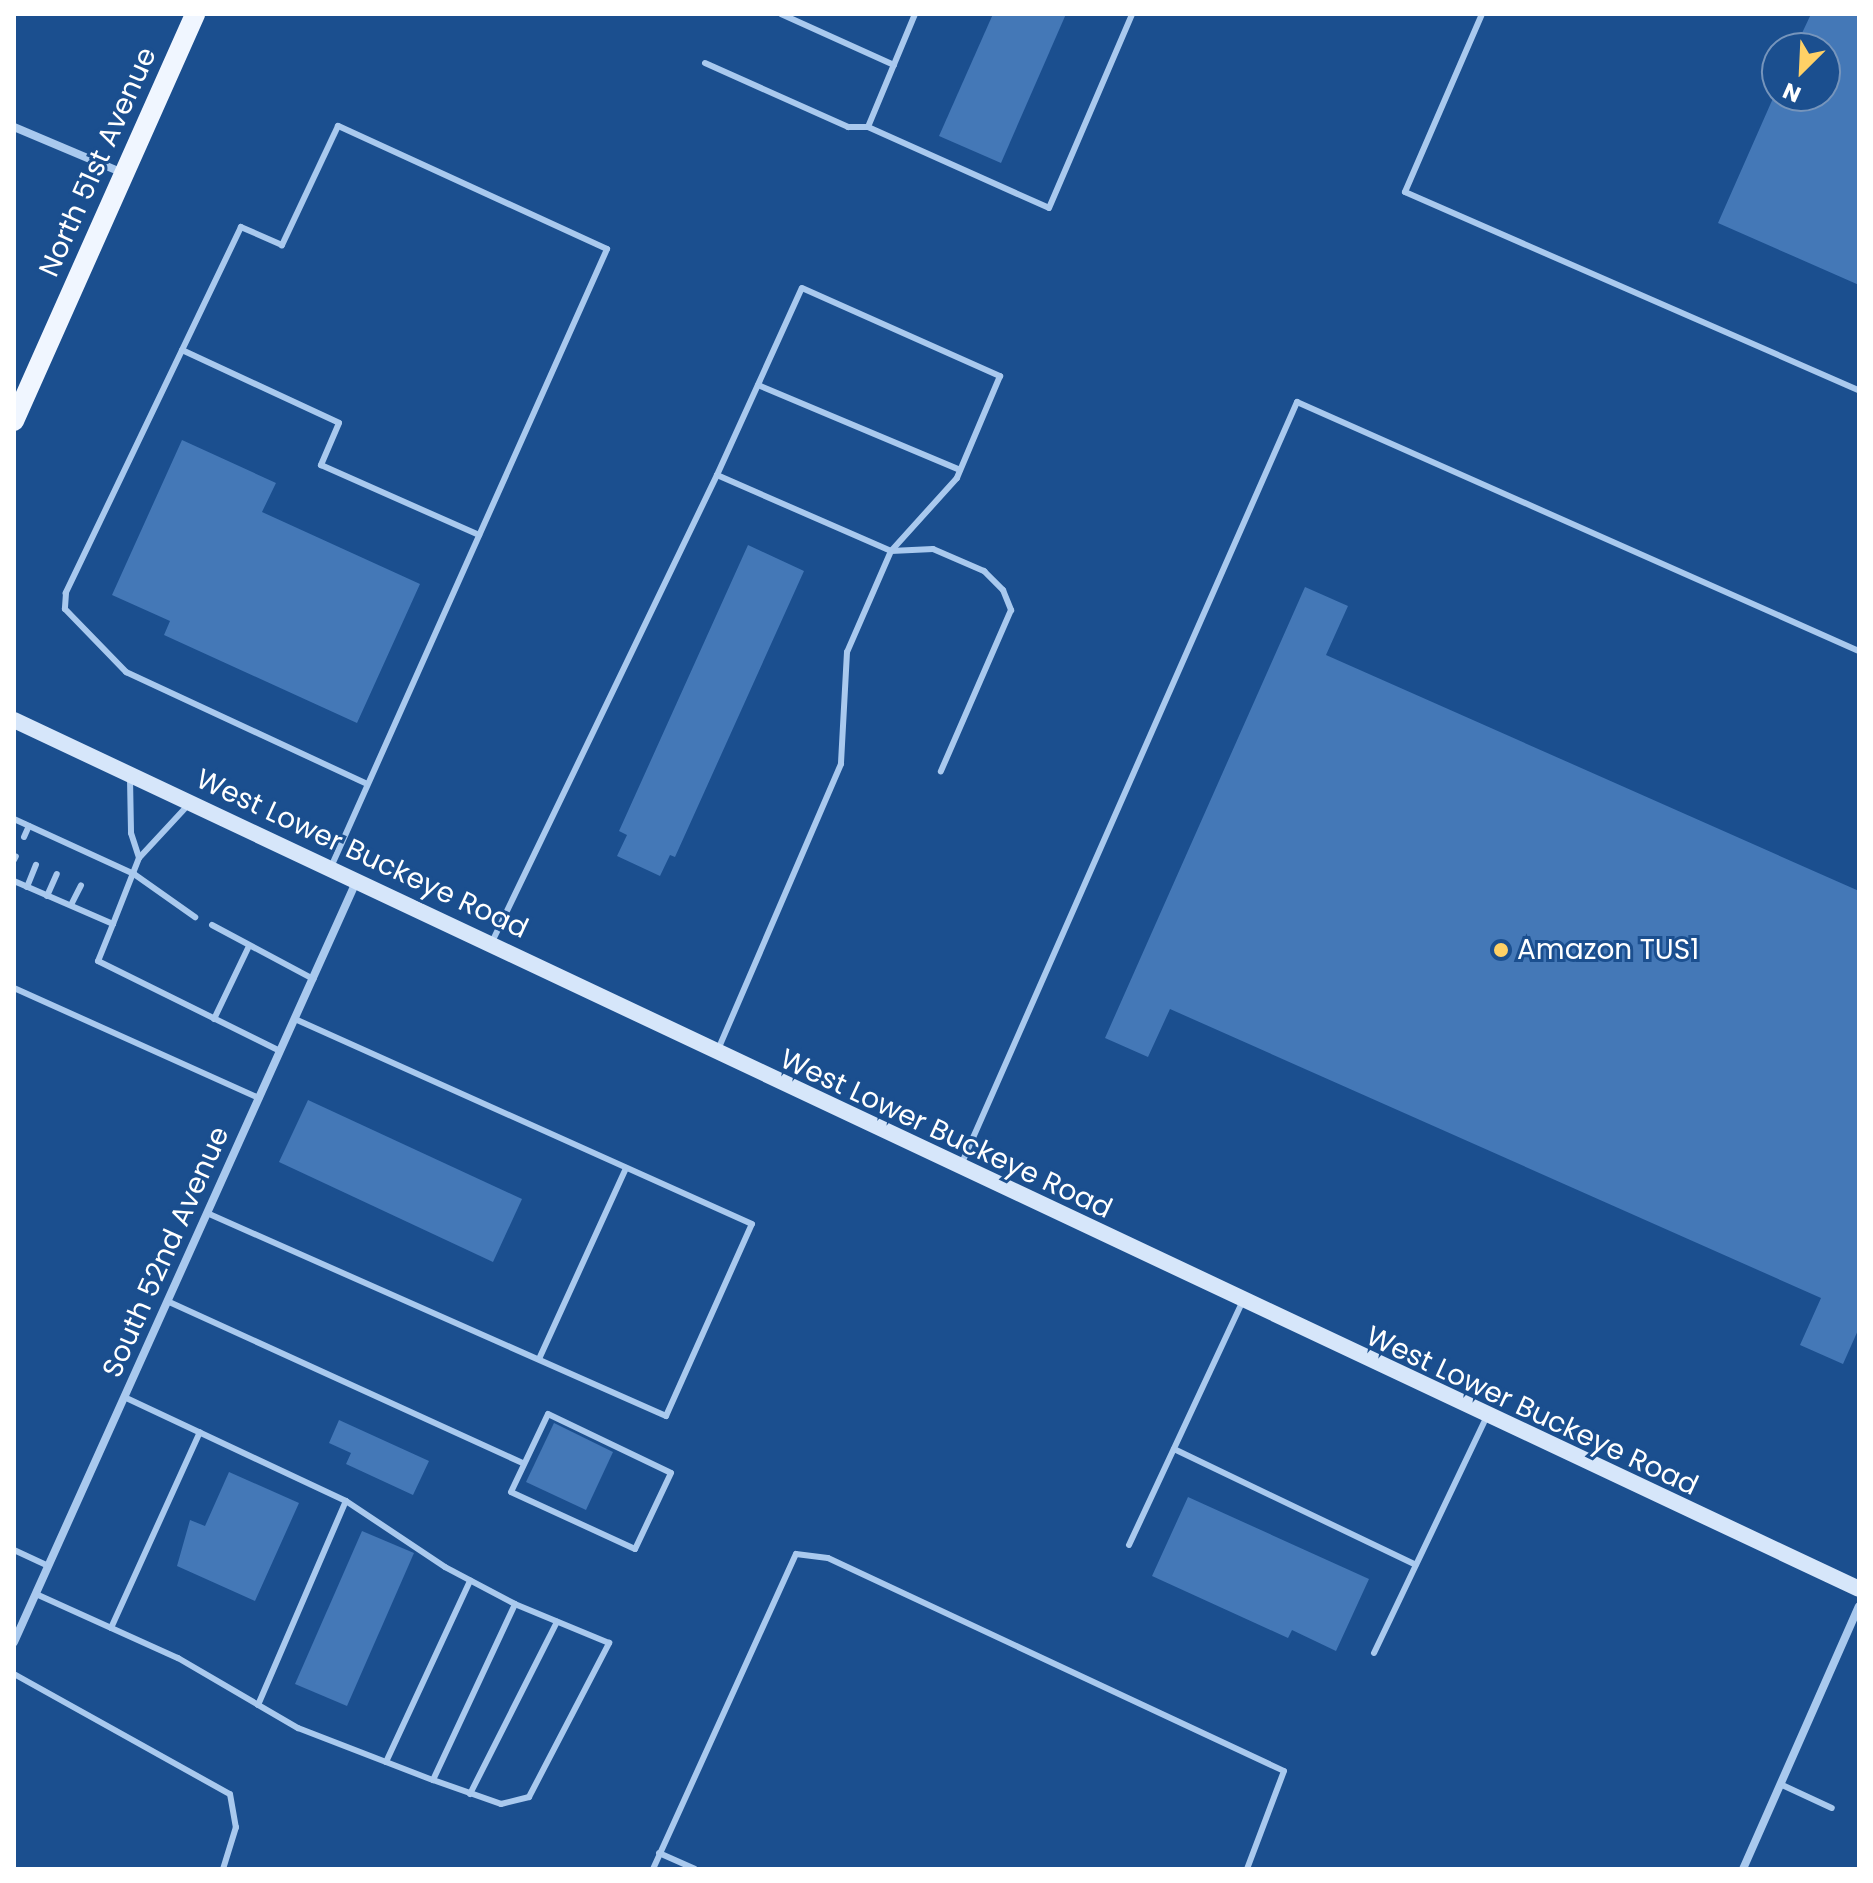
<!DOCTYPE html>
<style>
body{margin:0}
#map{position:relative;width:1873px;height:1883px;overflow:hidden;background:#1b4f8f;font-family:Poppins,sans-serif}
div>[style]{position:absolute}
.building>*{inset:0;background:#4478b7}
.service>*{height:6px;margin:-3px;padding:0 3px;transform-origin:3px;border-radius:3px;background:#a9c9ee}
.minor>*{height:8px;margin:-4px;padding:0 4px;transform-origin:4px;border-radius:4px;background:#a9c9ee}
.secondary>*{height:16px;margin:-8px;padding:0 8px;transform-origin:8px;border-radius:8px;background:#d6e6fa}
.primary>*{height:20px;margin:-10px;padding:0 10px;transform-origin:10px;border-radius:10px;background:#f0f6ff}
.dots>*{width:22px;height:22px;translate:-50% -50%;box-sizing:border-box;border:4px solid #1b4f8f;border-radius:50%}
span{translate:-50% -50%;white-space:nowrap;text-align:center;line-height:1.15;-webkit-text-stroke:6px #1b4f8f;paint-order:stroke}
.street-label{font-size:28px;color:#fff}
.poi-label{font-size:28px;color:#fff}
.left{translate:0 -50%;text-align:left}
.frame{position:absolute;inset:0;border:16px solid #fff;pointer-events:none}
.north{position:absolute;left:1761px;top:32px;width:80px;height:80px;box-sizing:border-box;background:#1b4f8f;border:2px solid #7695bc;border-radius:50%;rotate:204deg;font-size:22px;font-weight:700;line-height:32px;text-align:center;color:#fff}
.north::after{content:'';display:block;margin:auto;width:28px;height:36px;background:#ffd166;clip-path:polygon(50% 0,100% 100%,50% 72%,0 100%)}
</style>
<div id="map">
<div class="building">
<div style="clip-path:polygon(993px 14px,1066px 14px,1001px 163px,939px 136px)"></div>
<div style="clip-path:polygon(1811px 14px,1859px 14px,1859px 285px,1718px 223px,1774px 96px,1825px 96px,1825px 48px,1795px 48px)"></div>
<div style="clip-path:polygon(182px 440px,276px 483px,262px 512px,420px 584px,357px 723px,164px 635px,170px 621px,112px 595px)"></div>
<div style="clip-path:polygon(748px 545px,804px 571px,675px 857px,670px 855px,660px 876px,617px 856px,627px 835px,619px 831px)"></div>
<div style="clip-path:polygon(1305px 587px,1348px 606px,1326px 655px,1859px 891px,1859px 1328px,1843px 1364px,1800px 1345px,1821px 1298px,1170px 1009px,1148px 1057px,1105px 1038px)"></div>
<div style="clip-path:polygon(308px 1100px,522px 1199px,493px 1262px,279px 1162px)"></div>
<div style="clip-path:polygon(339px 1420px,429px 1461px,413px 1495px,346px 1464px,351px 1453px,329px 1443px)"></div>
<div style="clip-path:polygon(554px 1423px,613px 1452px,586px 1510px,526px 1482px)"></div>
<div style="clip-path:polygon(229px 1472px,299px 1503px,255px 1601px,177px 1566px,190px 1520px,205px 1526px)"></div>
<div style="clip-path:polygon(1188px 1497px,1369px 1579px,1336px 1651px,1292px 1630px,1288px 1638px,1152px 1576px)"></div>
<div style="clip-path:polygon(362px 1531px,414px 1553px,347px 1706px,295px 1684px)"></div>
</div>
<div class="service">
<div style="left:781px;top:14px;width:124px;rotate:24.3deg"></div>
<div style="left:915px;top:14px;width:122px;rotate:112.6deg"></div>
<div style="left:868px;top:127px;width:198px;rotate:24.1deg"></div>
<div style="left:1049px;top:208px;width:211px;rotate:-66.8deg"></div>
<div style="left:1482px;top:14px;width:194px;rotate:113.4deg"></div>
<div style="left:1405px;top:192px;width:495px;rotate:23.6deg"></div>
<div style="left:705px;top:63px;width:157px;rotate:24.1deg"></div>
<div style="left:848px;top:127px;width:20px"></div>
<div style="left:182px;top:350px;width:173px;rotate:24.9deg"></div>
<div style="left:339px;top:423px;width:46px;rotate:113.2deg"></div>
<div style="left:321px;top:465px;width:173px;rotate:23.9deg"></div>
<div style="left:758px;top:385px;width:219px;rotate:22.8deg"></div>
<div style="left:717px;top:475px;width:205px;rotate:-65.6deg"></div>
<div style="left:802px;top:288px;width:217px;rotate:24deg"></div>
<div style="left:1000px;top:376px;width:111px;rotate:112.9deg"></div>
<div style="left:957px;top:478px;width:98px;rotate:132.1deg"></div>
<div style="left:891px;top:551px;width:42px;rotate:-2.7deg"></div>
<div style="left:933px;top:549px;width:56px;rotate:23.3deg"></div>
<div style="left:984px;top:571px;width:27px;rotate:45deg"></div>
<div style="left:1003px;top:590px;width:22px;rotate:68deg"></div>
<div style="left:1011px;top:610px;width:176px;rotate:113.5deg"></div>
<div style="left:130px;top:779px;width:54px;rotate:88.9deg"></div>
<div style="left:131px;top:833px;width:26px;rotate:72deg"></div>
<div style="left:14px;top:819px;width:132px;rotate:24.6deg"></div>
<div style="left:134px;top:874px;width:75px;rotate:35.2deg"></div>
<div style="left:24px;top:837px;width:12px;rotate:-66deg"></div>
<div style="left:14px;top:860px;width:4px;rotate:-63deg"></div>
<div style="left:331px;top:867px;width:677px;rotate:-65.93deg"></div>
<div style="left:607px;top:249px;width:296px;rotate:-155.4deg"></div>
<div style="left:338px;top:126px;width:132px;rotate:115.2deg"></div>
<div style="left:282px;top:245px;width:45px;rotate:-156.3deg"></div>
<div style="left:241px;top:227px;width:406px;rotate:115.6deg"></div>
<div style="left:66px;top:593px;width:16px;rotate:94deg"></div>
<div style="left:65px;top:609px;width:88px;rotate:45.9deg"></div>
<div style="left:126px;top:672px;width:266px;rotate:24.9deg"></div>
<div style="left:14px;top:881px;width:108px;rotate:23.5deg"></div>
<div style="left:113px;top:924px;width:71px;rotate:-68.5deg"></div>
<div style="left:139px;top:858px;width:74px;rotate:-47.2deg"></div>
<div style="left:27px;top:887px;width:24px;rotate:-68deg"></div>
<div style="left:47px;top:896px;width:24px;rotate:-66deg"></div>
<div style="left:71px;top:905px;width:22px;rotate:-63deg"></div>
<div style="left:113px;top:924px;width:40px;rotate:112deg"></div>
<div style="left:98px;top:961px;width:203px;rotate:26.3deg"></div>
<div style="left:212px;top:925px;width:115px;rotate:28.1deg"></div>
<div style="left:491px;top:944px;width:521px;rotate:-64.27deg"></div>
<div style="left:717px;top:475px;width:190px;rotate:23.6deg"></div>
<div style="left:891px;top:551px;width:110px;rotate:113.5deg"></div>
<div style="left:847px;top:652px;width:112px;rotate:93.1deg"></div>
<div style="left:841px;top:764px;width:311px;rotate:113.3deg"></div>
<div style="left:14px;top:988px;width:269px;rotate:24.2deg"></div>
<div style="left:214px;top:1019px;width:81px;rotate:-64.4deg"></div>
<div style="left:961px;top:1165px;width:834px;rotate:-66.23deg"></div>
<div style="left:1297px;top:402px;width:615px;rotate:23.9deg"></div>
<div style="left:207px;top:1213px;width:502px;rotate:23.86deg"></div>
<div style="left:666px;top:1416px;width:210px;rotate:-65.9deg"></div>
<div style="left:752px;top:1224px;width:501px;rotate:-155.84deg"></div>
<div style="left:167px;top:1301px;width:392px;rotate:24.5deg"></div>
<div style="left:539px;top:1359px;width:210px;rotate:-65.5deg"></div>
<div style="left:548px;top:1414px;width:136px;rotate:25.6deg"></div>
<div style="left:671px;top:1473px;width:84px;rotate:115.3deg"></div>
<div style="left:635px;top:1549px;width:136px;rotate:-155.3deg"></div>
<div style="left:511px;top:1492px;width:86px;rotate:-64.6deg"></div>
<div style="left:1174px;top:1449px;width:268px;rotate:25.6deg"></div>
<div style="left:1129px;top:1545px;width:267px;rotate:-65deg"></div>
<div style="left:14px;top:1550px;width:38px;rotate:25deg"></div>
<div style="left:36px;top:1594px;width:156px;rotate:24.3deg"></div>
<div style="left:178px;top:1658px;width:139px;rotate:30.3deg"></div>
<div style="left:298px;top:1728px;width:145px;rotate:21.1deg"></div>
<div style="left:433px;top:1780px;width:194px;rotate:-65deg"></div>
<div style="left:515px;top:1604px;width:79px;rotate:-152.1deg"></div>
<div style="left:445px;top:1567px;width:119px;rotate:-146.3deg"></div>
<div style="left:346px;top:1501px;width:245px;rotate:-154.9deg"></div>
<div style="left:111px;top:1628px;width:215px;rotate:-65.6deg"></div>
<div style="left:1374px;top:1653px;width:260px;rotate:-64.5deg"></div>
<div style="left:14px;top:1674px;width:247px;rotate:29.1deg"></div>
<div style="left:230px;top:1794px;width:34px;rotate:80deg"></div>
<div style="left:236px;top:1827px;width:44px;rotate:107.2deg"></div>
<div style="left:258px;top:1705px;width:222px;rotate:-66.7deg"></div>
<div style="left:386px;top:1762px;width:200px;rotate:-65.1deg"></div>
<div style="left:433px;top:1780px;width:72px;rotate:19.4deg"></div>
<div style="left:501px;top:1804px;width:29px;rotate:-14deg"></div>
<div style="left:529px;top:1797px;width:174px;rotate:-62.5deg"></div>
<div style="left:609px;top:1643px;width:102px;rotate:-157.5deg"></div>
<div style="left:1780px;top:1784px;width:57px;rotate:24.8deg"></div>
<div style="left:470px;top:1794px;width:193px;rotate:-63.2deg"></div>
<div style="left:659px;top:1853px;width:39px;rotate:24deg"></div>
<div style="left:653px;top:1869px;width:346px;rotate:-65.6deg"></div>
<div style="left:796px;top:1554px;width:32px;rotate:7deg"></div>
<div style="left:828px;top:1558px;width:503px;rotate:25.04deg"></div>
<div style="left:1284px;top:1771px;width:105px;rotate:110.7deg"></div>
</div>
<div class="minor">
<div style="left:14px;top:127px;width:118px;rotate:22.9deg"></div>
<div style="left:14px;top:1642px;width:836px;rotate:-65.77deg"></div>
<div style="left:1743px;top:1869px;width:287px;rotate:-66.2deg"></div>
</div>
<div class="secondary">
<div style="left:14px;top:720px;width:2039px;rotate:25.22deg"></div>
</div>
<div class="primary">
<div style="left:14px;top:421px;width:445px;rotate:-66deg"></div>
</div>
<div class="dots">
<div style="left:1501px;top:950px;background:#ffd166"></div>
</div>
<div class="street-label">
<span style="left:98px;top:162px;rotate:-66deg">North 51st Avenue</span>
<span style="left:362px;top:854px;rotate:25deg">West Lower Buckeye Road</span>
<span style="left:946px;top:1134px;rotate:25deg">West Lower Buckeye Road</span>
<span style="left:166px;top:1252px;rotate:-66deg">South 52nd Avenue</span>
<span style="left:1532px;top:1411px;rotate:25deg">West Lower Buckeye Road</span>
</div>
<div class="poi-label">
<span class="left" style="left:1517px;top:950px">Amazon TUS1</span>
</div>
<div class="frame"></div>
<div class="north">N</div>
</div>
